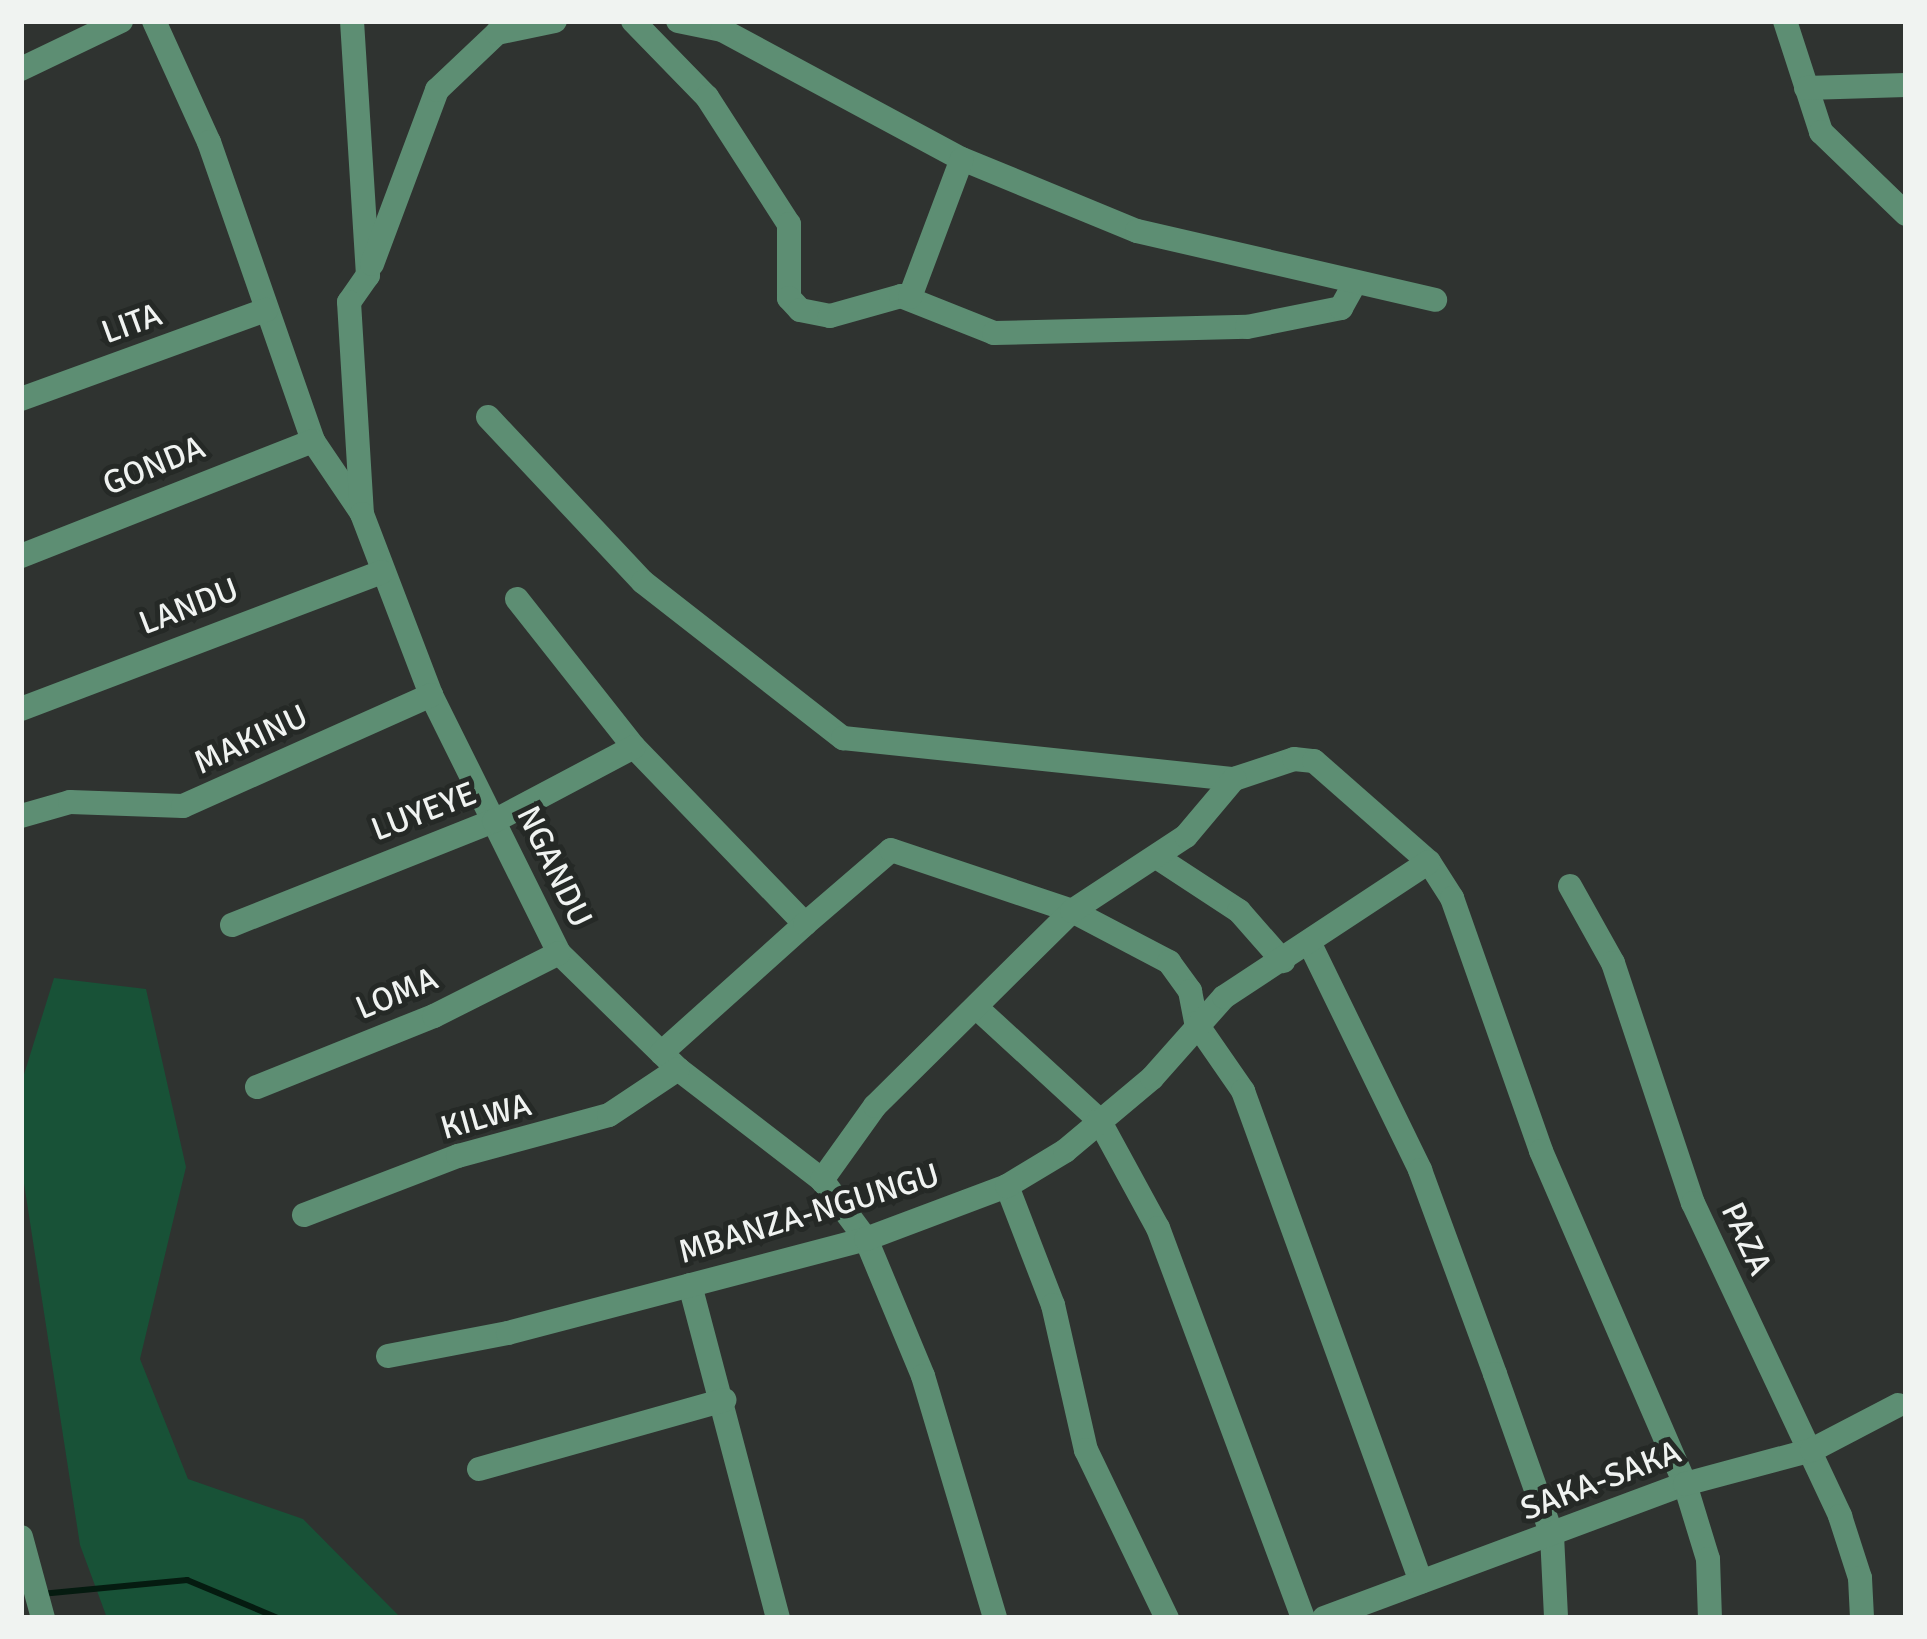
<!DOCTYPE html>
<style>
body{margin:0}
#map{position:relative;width:1927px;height:1639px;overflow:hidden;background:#2f3330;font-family:Signika,sans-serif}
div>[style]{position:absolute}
.green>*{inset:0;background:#185237}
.stream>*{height:6px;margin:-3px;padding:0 3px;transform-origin:3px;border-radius:3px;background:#051b10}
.minor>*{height:24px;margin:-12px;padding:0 12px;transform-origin:12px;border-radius:12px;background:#5d8e73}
span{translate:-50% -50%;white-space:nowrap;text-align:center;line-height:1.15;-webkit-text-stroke:10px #252926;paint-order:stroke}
.street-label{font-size:33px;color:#f0f3f1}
.frame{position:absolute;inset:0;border:24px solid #f0f3f1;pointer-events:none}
</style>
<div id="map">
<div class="green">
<div style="clip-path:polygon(54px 978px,146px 989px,186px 1167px,140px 1359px,188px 1479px,303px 1519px,401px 1618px,107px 1618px,80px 1545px,21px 1164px,21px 1084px)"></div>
</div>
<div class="stream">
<div style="left:41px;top:1594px;width:147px;rotate:-5.5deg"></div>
<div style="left:187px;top:1580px;width:99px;rotate:22.7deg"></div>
</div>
<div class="minor">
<div style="left:154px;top:21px;width:133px;rotate:65.6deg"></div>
<div style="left:209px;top:142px;width:317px;rotate:70.8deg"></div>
<div style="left:313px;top:441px;width:86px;rotate:55.9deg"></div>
<div style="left:352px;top:21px;width:255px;rotate:86.4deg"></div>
<div style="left:368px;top:275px;width:33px;rotate:125deg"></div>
<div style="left:349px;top:302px;width:212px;rotate:86.5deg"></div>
<div style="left:362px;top:514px;width:194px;rotate:69.1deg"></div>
<div style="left:431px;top:695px;width:288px;rotate:63.6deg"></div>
<div style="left:559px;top:953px;width:166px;rotate:44.3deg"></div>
<div style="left:678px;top:1069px;width:182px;rotate:37.6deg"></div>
<div style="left:822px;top:1180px;width:74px;rotate:53.3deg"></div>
<div style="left:866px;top:1239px;width:148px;rotate:67.4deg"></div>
<div style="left:923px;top:1376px;width:252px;rotate:73.4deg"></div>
<div style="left:633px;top:21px;width:106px;rotate:45.8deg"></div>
<div style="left:707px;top:97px;width:151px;rotate:57.2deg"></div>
<div style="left:789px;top:224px;width:74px;rotate:90deg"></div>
<div style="left:789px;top:298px;width:16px;rotate:47deg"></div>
<div style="left:800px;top:310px;width:31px;rotate:11deg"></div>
<div style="left:830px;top:316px;width:74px;rotate:-15.7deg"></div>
<div style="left:901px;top:296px;width:100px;rotate:21.7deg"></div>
<div style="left:994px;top:333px;width:253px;rotate:-1.4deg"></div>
<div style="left:1247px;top:327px;width:96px;rotate:-11.4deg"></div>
<div style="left:1341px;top:308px;width:29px;rotate:-61deg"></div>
<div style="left:678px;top:21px;width:45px;rotate:11.6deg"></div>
<div style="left:722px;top:30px;width:272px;rotate:28.3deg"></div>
<div style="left:962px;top:159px;width:189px;rotate:22.4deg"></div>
<div style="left:1137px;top:231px;width:306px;rotate:13deg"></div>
<div style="left:1785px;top:21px;width:117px;rotate:72deg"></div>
<div style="left:1821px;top:132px;width:118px;rotate:44deg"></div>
<div style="left:21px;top:69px;width:111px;rotate:-25.6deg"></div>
<div style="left:1806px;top:88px;width:100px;rotate:-1.7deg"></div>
<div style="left:372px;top:264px;width:186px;rotate:-69.5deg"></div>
<div style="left:437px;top:90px;width:83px;rotate:-43.5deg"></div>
<div style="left:497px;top:33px;width:59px;rotate:-11.7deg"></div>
<div style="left:910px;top:297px;width:147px;rotate:-69.4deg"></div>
<div style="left:21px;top:399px;width:261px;rotate:-20deg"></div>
<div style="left:488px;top:417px;width:226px;rotate:46.8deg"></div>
<div style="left:643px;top:582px;width:254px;rotate:38deg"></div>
<div style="left:843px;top:738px;width:393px;rotate:6deg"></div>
<div style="left:1234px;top:779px;width:63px;rotate:-18.4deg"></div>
<div style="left:1294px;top:759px;width:20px;rotate:6deg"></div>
<div style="left:1314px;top:761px;width:153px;rotate:41.3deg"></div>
<div style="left:1429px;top:862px;width:43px;rotate:57.4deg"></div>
<div style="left:1452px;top:898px;width:268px;rotate:70.6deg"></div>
<div style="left:1541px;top:1151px;width:363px;rotate:66.6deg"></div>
<div style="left:1685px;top:1484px;width:78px;rotate:73deg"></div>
<div style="left:1708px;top:1559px;width:59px;rotate:88.1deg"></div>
<div style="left:21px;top:556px;width:314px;rotate:-21.5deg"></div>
<div style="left:517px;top:599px;width:189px;rotate:51.7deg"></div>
<div style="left:634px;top:747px;width:246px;rotate:46deg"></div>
<div style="left:805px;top:924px;width:193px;rotate:138.1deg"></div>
<div style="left:21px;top:709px;width:386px;rotate:-20.8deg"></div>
<div style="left:21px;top:816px;width:51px;rotate:-15.9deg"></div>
<div style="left:70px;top:802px;width:113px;rotate:2deg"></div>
<div style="left:183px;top:806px;width:272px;rotate:-24.1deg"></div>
<div style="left:1158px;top:858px;width:97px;rotate:33.2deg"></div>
<div style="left:1239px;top:911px;width:67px;rotate:48.7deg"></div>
<div style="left:1570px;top:886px;width:88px;rotate:60.8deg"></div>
<div style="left:1613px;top:963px;width:253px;rotate:71.6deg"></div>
<div style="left:1693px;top:1203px;width:346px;rotate:64.8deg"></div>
<div style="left:1840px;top:1516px;width:65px;rotate:72.1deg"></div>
<div style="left:1860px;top:1578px;width:40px;rotate:87.1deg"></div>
<div style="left:805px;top:924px;width:113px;rotate:-40.7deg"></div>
<div style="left:891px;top:850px;width:191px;rotate:18.6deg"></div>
<div style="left:1072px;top:911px;width:110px;rotate:27.7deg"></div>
<div style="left:1169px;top:962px;width:36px;rotate:54deg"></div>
<div style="left:1190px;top:991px;width:33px;rotate:79deg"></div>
<div style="left:1196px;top:1023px;width:83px;rotate:55.3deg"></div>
<div style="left:1243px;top:1091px;width:522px;rotate:70.07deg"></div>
<div style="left:232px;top:925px;width:282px;rotate:-21.7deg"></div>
<div style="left:494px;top:821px;width:158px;rotate:-27.9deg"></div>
<div style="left:1309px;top:942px;width:254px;rotate:64deg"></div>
<div style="left:1420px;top:1170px;width:217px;rotate:69.8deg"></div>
<div style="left:1495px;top:1374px;width:171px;rotate:70.5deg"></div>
<div style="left:1552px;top:1535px;width:83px;rotate:87.2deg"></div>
<div style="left:978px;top:1009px;width:164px;rotate:42.5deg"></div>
<div style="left:1099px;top:1120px;width:123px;rotate:61.4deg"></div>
<div style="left:1158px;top:1228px;width:416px;rotate:69.6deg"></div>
<div style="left:257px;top:1087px;width:191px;rotate:-21.9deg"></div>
<div style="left:434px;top:1016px;width:140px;rotate:-26.7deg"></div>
<div style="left:822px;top:1180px;width:91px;rotate:-54.4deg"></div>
<div style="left:875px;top:1106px;width:277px;rotate:-44.7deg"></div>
<div style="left:1072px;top:911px;width:136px;rotate:-33.3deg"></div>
<div style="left:1186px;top:836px;width:75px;rotate:-49.9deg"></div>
<div style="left:1007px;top:1186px;width:128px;rotate:68.9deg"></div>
<div style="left:1053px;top:1305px;width:149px;rotate:77.2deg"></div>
<div style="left:1086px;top:1450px;width:187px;rotate:64.3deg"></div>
<div style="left:304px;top:1215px;width:165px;rotate:-21deg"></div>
<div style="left:458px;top:1156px;width:156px;rotate:-15.2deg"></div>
<div style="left:609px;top:1115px;width:83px;rotate:-33.7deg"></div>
<div style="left:690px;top:1285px;width:344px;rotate:75.2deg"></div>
<div style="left:388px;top:1356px;width:122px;rotate:-10.9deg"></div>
<div style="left:508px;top:1333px;width:370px;rotate:-14.7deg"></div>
<div style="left:866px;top:1239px;width:151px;rotate:-20.6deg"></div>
<div style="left:1007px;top:1186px;width:68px;rotate:-31.1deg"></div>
<div style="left:1065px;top:1151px;width:114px;rotate:-40deg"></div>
<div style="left:1152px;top:1078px;width:108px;rotate:-48.4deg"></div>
<div style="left:1224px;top:997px;width:245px;rotate:-33.4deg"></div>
<div style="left:479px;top:1469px;width:255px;rotate:-15.7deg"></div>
<div style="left:21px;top:1537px;width:84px;rotate:74.8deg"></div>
<div style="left:1324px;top:1618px;width:385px;rotate:-20.4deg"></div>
<div style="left:1685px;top:1484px;width:131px;rotate:-15deg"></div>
<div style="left:1812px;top:1450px;width:97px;rotate:-27.6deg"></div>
</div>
<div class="street-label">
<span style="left:132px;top:324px;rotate:-20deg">LITA</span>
<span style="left:154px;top:466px;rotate:-22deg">GONDA</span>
<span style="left:189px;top:607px;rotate:-21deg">LANDU</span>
<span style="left:251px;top:740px;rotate:-25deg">MAKINU</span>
<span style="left:424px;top:812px;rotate:-21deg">LUYEYE</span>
<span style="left:554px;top:867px;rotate:64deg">NGANDU</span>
<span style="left:397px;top:994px;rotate:-23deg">LOMA</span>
<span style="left:486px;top:1117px;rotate:-16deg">KILWA</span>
<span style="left:809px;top:1214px;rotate:-17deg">MBANZA-NGUNGU</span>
<span style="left:1746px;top:1239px;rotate:65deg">PAZA</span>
<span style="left:1601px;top:1481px;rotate:-21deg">SAKA-SAKA</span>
</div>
<div class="frame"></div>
</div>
